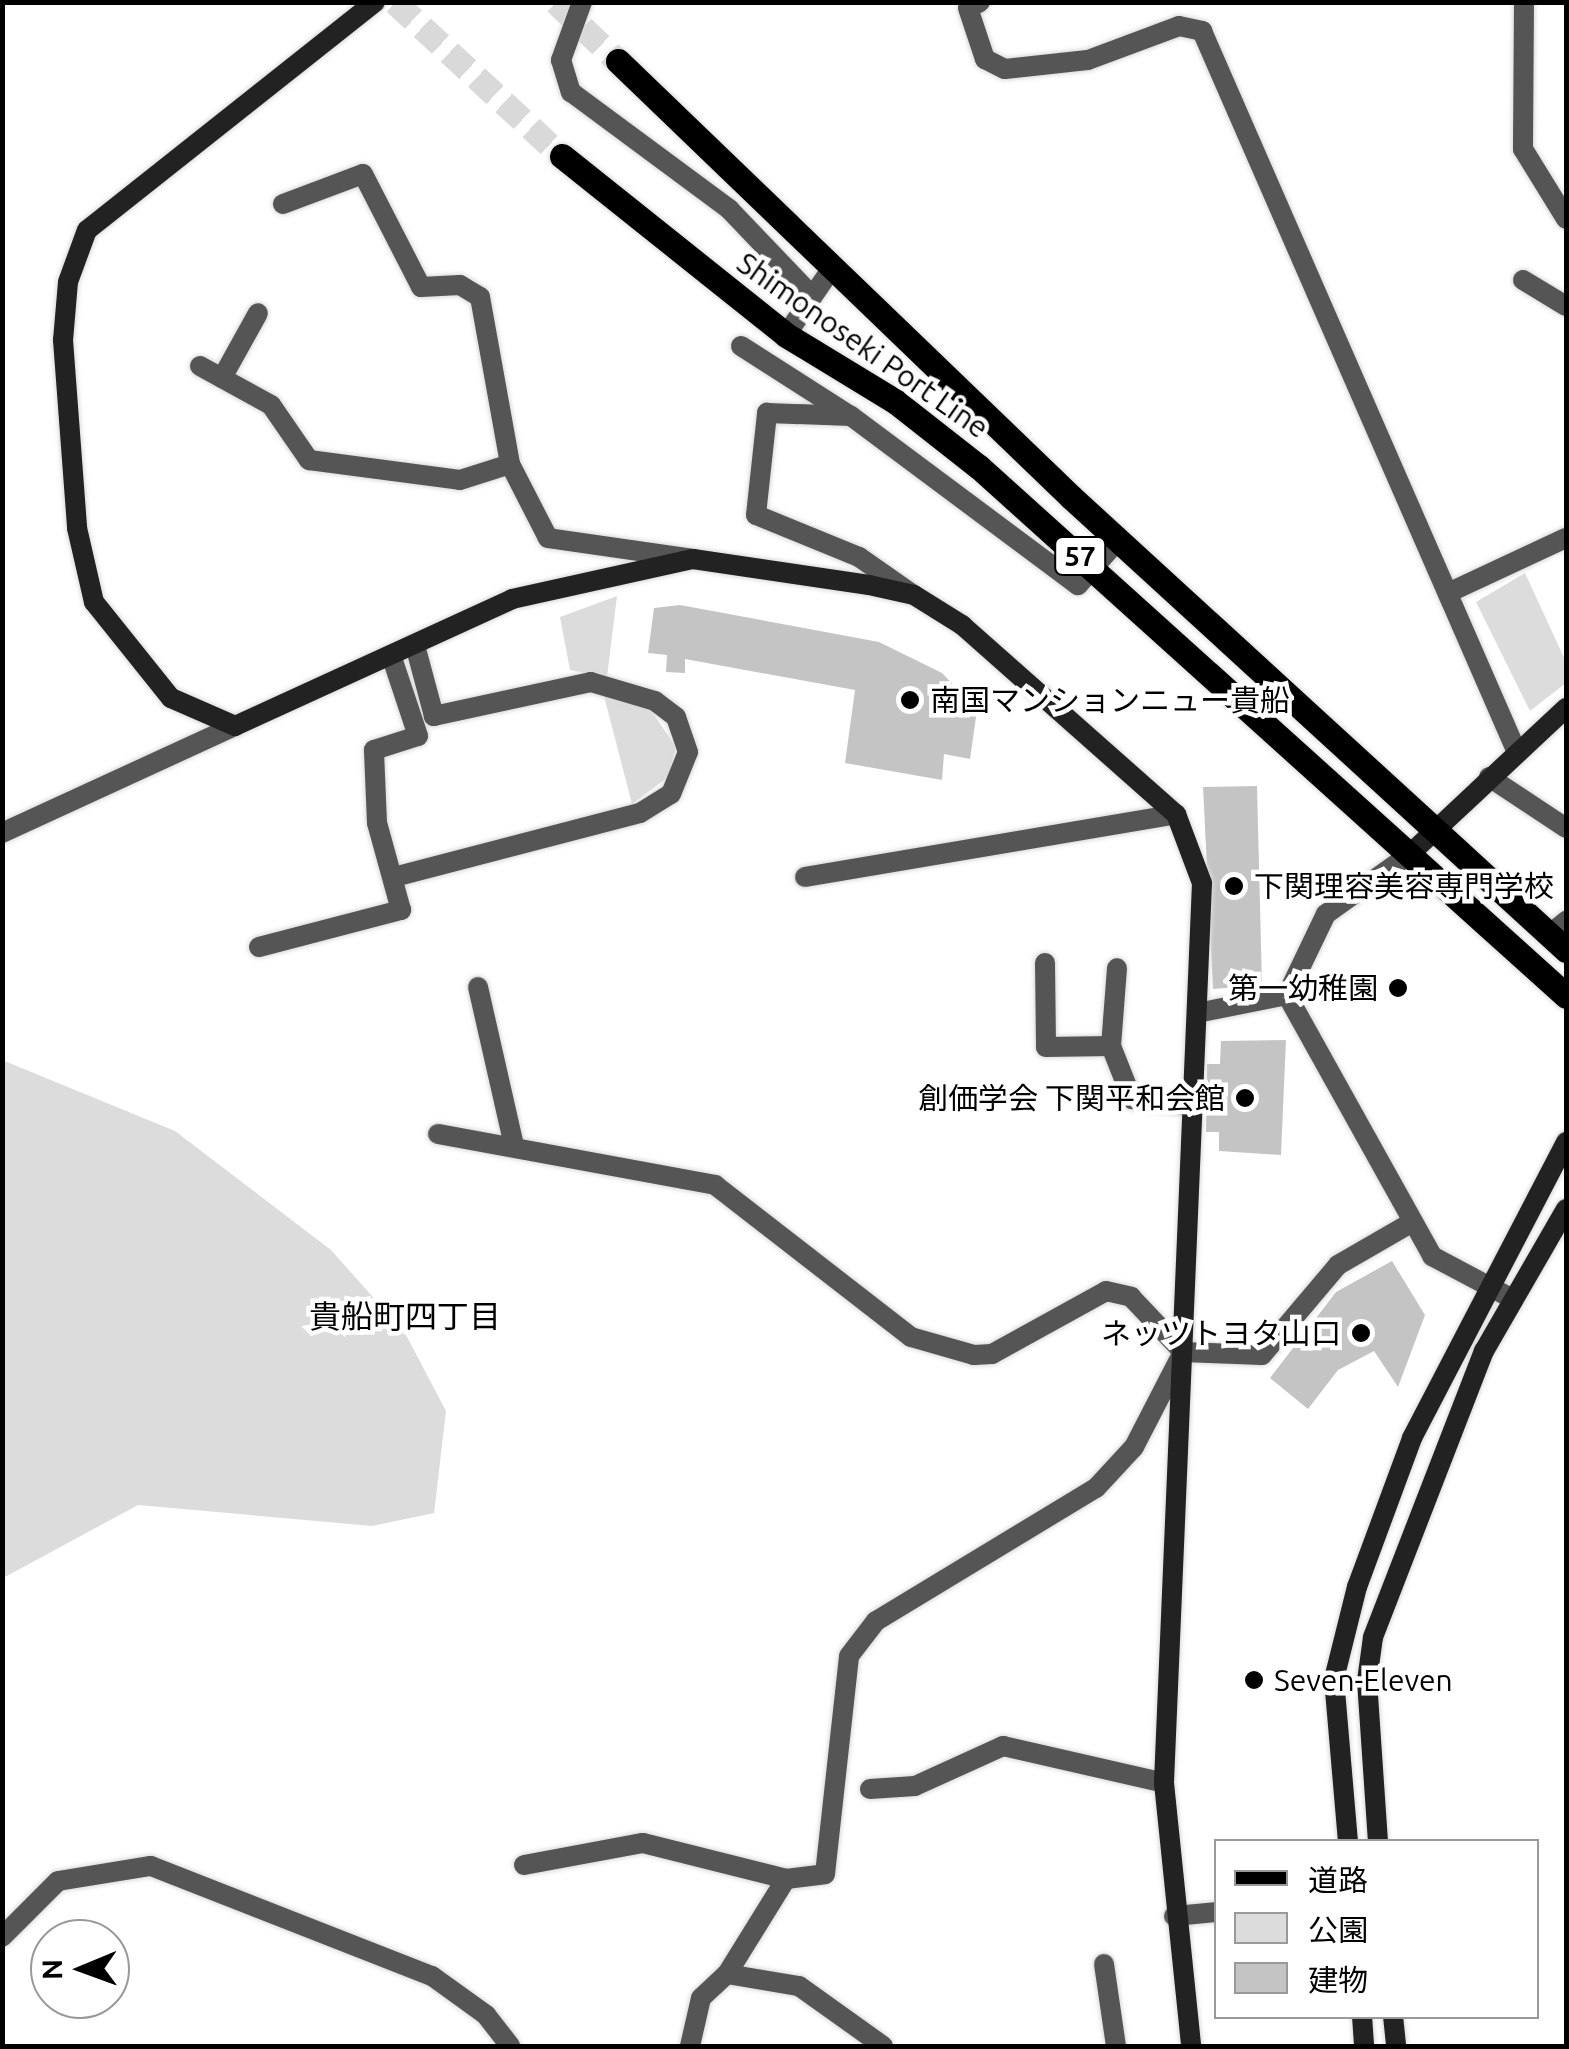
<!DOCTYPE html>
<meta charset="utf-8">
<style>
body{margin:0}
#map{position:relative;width:1569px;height:2049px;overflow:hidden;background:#fff;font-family:Ubuntu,"Noto Sans JP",sans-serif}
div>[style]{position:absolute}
.green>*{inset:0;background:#dcdcdc}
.building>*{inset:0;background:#c4c4c4}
.primary-tunnel>*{height:25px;margin-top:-12.5px;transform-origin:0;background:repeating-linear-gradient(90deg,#d9d9d9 0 25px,transparent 0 37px)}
.roads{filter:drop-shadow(0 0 2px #dbdbdb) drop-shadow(0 0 2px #dbdbdb)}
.street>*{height:20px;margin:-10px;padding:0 10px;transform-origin:10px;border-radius:10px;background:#555}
.secondary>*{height:20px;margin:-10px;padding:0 10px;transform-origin:10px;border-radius:10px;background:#222}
.primary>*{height:25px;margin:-12.5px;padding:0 12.5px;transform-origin:12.5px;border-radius:12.5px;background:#000}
.dots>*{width:28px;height:28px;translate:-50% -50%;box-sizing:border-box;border:5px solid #fff;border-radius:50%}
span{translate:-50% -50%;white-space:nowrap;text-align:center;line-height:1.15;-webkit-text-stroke:9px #fff;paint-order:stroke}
.shield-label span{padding:2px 8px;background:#fff;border:2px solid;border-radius:8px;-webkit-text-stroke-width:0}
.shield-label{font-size:28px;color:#000;font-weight:700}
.street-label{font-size:30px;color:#000}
.poi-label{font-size:30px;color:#000}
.left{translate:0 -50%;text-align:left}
.right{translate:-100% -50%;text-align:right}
.neighbourhood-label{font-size:32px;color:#000}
.frame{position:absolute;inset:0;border:5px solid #000;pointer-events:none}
.legend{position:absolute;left:1214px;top:1839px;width:325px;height:180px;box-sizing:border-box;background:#fff;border:2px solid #999;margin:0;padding:12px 18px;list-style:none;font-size:30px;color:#000}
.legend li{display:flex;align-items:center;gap:20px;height:50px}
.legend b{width:50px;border:2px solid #999}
.north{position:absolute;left:30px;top:1919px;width:100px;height:100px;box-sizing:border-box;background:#fff;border:2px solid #999;border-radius:50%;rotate:269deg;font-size:28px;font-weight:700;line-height:40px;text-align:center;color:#000}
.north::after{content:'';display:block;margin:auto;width:35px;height:45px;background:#000;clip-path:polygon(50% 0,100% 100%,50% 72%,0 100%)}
</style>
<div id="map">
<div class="green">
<div style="clip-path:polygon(1525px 573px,1566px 662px,1566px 683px,1530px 711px,1476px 602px)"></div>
<div style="clip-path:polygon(617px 596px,607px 677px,570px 670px,560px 617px)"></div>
<div style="clip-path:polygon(604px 696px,650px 709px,676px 747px,668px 777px,632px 804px)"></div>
<div style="clip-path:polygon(2px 1060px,175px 1131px,331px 1250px,405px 1333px,446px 1411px,434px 1513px,372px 1526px,138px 1505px,3px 1578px)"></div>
</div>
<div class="building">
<div style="clip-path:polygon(680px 605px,879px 642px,942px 673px,977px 710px,970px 759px,944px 754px,942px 780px,845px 763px,855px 690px,685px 659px,685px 673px,666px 672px,667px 655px,648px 653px,654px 608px)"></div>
<div style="clip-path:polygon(1257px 786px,1262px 985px,1213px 989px,1203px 787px)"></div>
<div style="clip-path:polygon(1286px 1040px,1281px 1155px,1219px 1151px,1219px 1132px,1206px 1132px,1207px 1064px,1220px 1064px,1221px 1041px)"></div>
<div style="clip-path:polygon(1392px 1261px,1425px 1315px,1398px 1387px,1374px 1351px,1338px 1370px,1308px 1409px,1270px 1378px,1336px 1292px)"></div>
</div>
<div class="primary-tunnel">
<div style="left:395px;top:2px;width:227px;rotate:42.7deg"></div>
<div style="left:556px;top:2px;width:86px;rotate:43.6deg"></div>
</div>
<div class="roads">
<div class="street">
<div style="left:582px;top:2px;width:62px;rotate:109.9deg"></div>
<div style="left:561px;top:60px;width:34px;rotate:73deg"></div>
<div style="left:571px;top:92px;width:197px;rotate:36.5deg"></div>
<div style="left:729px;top:209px;width:120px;rotate:46.3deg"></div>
<div style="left:980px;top:2px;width:13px;rotate:153deg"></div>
<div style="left:968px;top:8px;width:54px;rotate:71.6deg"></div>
<div style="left:985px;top:59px;width:22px;rotate:27deg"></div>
<div style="left:1005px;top:69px;width:83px;rotate:-6.2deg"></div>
<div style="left:1088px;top:60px;width:97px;rotate:-20.5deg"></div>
<div style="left:1179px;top:26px;width:24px;rotate:12deg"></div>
<div style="left:1202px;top:31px;width:785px;rotate:66.41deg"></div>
<div style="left:1524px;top:2px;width:147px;rotate:90.4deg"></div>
<div style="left:1523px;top:149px;width:82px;rotate:58.4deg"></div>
<div style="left:283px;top:204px;width:85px;rotate:-20.6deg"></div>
<div style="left:363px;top:174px;width:127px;rotate:62.8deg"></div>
<div style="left:421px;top:287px;width:39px;rotate:-3deg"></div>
<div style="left:460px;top:285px;width:23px;rotate:31deg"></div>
<div style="left:480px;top:297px;width:170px;rotate:79.8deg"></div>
<div style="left:510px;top:464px;width:83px;rotate:62.8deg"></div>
<div style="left:548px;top:538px;width:147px;rotate:8.2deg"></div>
<div style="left:1523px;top:280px;width:50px;rotate:31.2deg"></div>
<div style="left:786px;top:335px;width:78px;rotate:-55.5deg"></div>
<div style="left:741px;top:346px;width:128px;rotate:32.6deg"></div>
<div style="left:200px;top:366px;width:81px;rotate:28.8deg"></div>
<div style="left:271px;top:405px;width:67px;rotate:55.4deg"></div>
<div style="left:309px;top:460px;width:152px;rotate:7.5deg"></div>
<div style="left:460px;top:480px;width:52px;rotate:-17.7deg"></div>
<div style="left:222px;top:378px;width:74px;rotate:-61deg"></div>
<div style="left:1450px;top:592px;width:128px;rotate:-25deg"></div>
<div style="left:912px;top:594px;width:65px;rotate:-145.1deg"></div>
<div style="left:859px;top:557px;width:111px;rotate:-157.8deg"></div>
<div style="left:756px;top:515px;width:103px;rotate:-83.8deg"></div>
<div style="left:767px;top:413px;width:84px;rotate:2deg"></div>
<div style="left:851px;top:416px;width:283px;rotate:36.7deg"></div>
<div style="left:1078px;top:585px;width:62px;rotate:-48.3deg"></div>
<div style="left:1489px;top:777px;width:92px;rotate:33.5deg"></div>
<div style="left:2px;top:833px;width:256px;rotate:-24.7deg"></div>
<div style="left:394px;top:877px;width:254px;rotate:-14.6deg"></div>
<div style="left:640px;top:813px;width:36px;rotate:-32deg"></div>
<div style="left:671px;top:794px;width:45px;rotate:-68deg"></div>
<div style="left:688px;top:752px;width:37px;rotate:-109deg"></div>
<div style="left:676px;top:717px;width:26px;rotate:-143deg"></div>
<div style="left:655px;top:701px;width:67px;rotate:-163.5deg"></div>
<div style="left:591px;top:682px;width:161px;rotate:167.8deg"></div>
<div style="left:434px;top:716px;width:73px;rotate:-105deg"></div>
<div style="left:805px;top:877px;width:376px;rotate:-9.6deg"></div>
<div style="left:1550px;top:934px;width:21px;rotate:-39deg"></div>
<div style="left:259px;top:947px;width:147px;rotate:-14.6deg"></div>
<div style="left:401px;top:910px;width:90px;rotate:-105.4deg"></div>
<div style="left:377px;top:823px;width:73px;rotate:-92.4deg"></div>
<div style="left:374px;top:750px;width:46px;rotate:-17.7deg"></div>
<div style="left:418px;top:736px;width:85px;rotate:-108.4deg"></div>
<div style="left:1045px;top:963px;width:84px;rotate:89.3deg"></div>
<div style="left:1046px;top:1047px;width:65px;rotate:-0.9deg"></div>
<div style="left:1111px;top:1046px;width:57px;rotate:68.4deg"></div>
<div style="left:1132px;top:1099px;width:61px;rotate:6.5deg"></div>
<div style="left:478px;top:987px;width:163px;rotate:77.2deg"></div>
<div style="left:1287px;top:995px;width:299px;rotate:60.9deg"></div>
<div style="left:1432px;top:1256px;width:89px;rotate:28deg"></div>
<div style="left:1197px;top:1013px;width:92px;rotate:-11.3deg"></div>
<div style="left:1287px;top:995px;width:90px;rotate:-64.3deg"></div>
<div style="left:1326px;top:914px;width:103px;rotate:-35.5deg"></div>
<div style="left:1111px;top:1046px;width:78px;rotate:-85.6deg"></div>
<div style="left:438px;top:1134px;width:282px;rotate:10.4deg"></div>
<div style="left:715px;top:1185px;width:248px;rotate:37.8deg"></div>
<div style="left:911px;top:1337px;width:66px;rotate:15.9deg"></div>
<div style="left:974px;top:1355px;width:18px;rotate:-3deg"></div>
<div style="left:992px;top:1354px;width:130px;rotate:-28.9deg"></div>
<div style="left:1106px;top:1291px;width:26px;rotate:13deg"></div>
<div style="left:1131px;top:1297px;width:76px;rotate:46.6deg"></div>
<div style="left:1183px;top:1352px;width:79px;rotate:2.2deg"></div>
<div style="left:1262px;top:1355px;width:118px;rotate:-49.8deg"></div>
<div style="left:1338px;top:1265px;width:82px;rotate:-30deg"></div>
<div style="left:870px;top:1789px;width:45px;rotate:-3.8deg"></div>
<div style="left:915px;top:1786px;width:97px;rotate:-24.4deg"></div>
<div style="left:1003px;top:1746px;width:165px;rotate:12.9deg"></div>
<div style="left:524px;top:1865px;width:121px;rotate:-10.5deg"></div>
<div style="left:643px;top:1843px;width:147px;rotate:14.1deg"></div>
<div style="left:1174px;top:1916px;width:42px;rotate:-5.4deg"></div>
<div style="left:2px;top:1937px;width:79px;rotate:-45deg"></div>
<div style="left:58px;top:1881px;width:94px;rotate:-9.2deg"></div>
<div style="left:151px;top:1866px;width:302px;rotate:21.4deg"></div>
<div style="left:432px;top:1976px;width:67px;rotate:35.8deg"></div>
<div style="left:486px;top:2015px;width:39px;rotate:52deg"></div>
<div style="left:1104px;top:1964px;width:83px;rotate:81.7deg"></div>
<div style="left:727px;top:1974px;width:112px;rotate:-58.2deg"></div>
<div style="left:786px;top:1879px;width:39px;rotate:-7deg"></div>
<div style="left:825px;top:1874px;width:219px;rotate:-83.7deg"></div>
<div style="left:849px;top:1656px;width:44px;rotate:-52.4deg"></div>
<div style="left:876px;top:1621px;width:257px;rotate:-31.2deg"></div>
<div style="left:1096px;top:1488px;width:56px;rotate:-47.2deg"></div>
<div style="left:1134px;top:1447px;width:102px;rotate:-62.7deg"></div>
<div style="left:690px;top:2046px;width:49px;rotate:-77.1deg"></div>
<div style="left:701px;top:1998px;width:35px;rotate:-43deg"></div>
<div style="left:727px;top:1974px;width:73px;rotate:9.5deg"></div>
<div style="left:799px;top:1986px;width:103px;rotate:35.5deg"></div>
</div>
<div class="secondary">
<div style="left:375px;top:2px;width:367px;rotate:141.6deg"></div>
<div style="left:87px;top:230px;width:55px;rotate:110.1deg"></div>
<div style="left:68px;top:282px;width:58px;rotate:94.9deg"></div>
<div style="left:63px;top:340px;width:189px;rotate:85.7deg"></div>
<div style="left:77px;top:528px;width:76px;rotate:77.1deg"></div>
<div style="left:94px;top:602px;width:123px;rotate:51.3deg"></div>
<div style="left:171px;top:698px;width:70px;rotate:23.6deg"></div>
<div style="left:235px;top:726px;width:305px;rotate:-24.6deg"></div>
<div style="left:512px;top:599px;width:185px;rotate:-12.5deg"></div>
<div style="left:693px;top:559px;width:178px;rotate:8.4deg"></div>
<div style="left:869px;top:585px;width:46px;rotate:12.5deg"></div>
<div style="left:914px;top:595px;width:57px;rotate:32deg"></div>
<div style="left:962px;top:625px;width:286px;rotate:41.5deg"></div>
<div style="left:1176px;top:814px;width:74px;rotate:69.4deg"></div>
<div style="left:1202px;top:883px;width:901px;rotate:92.42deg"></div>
<div style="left:1164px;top:1783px;width:264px;rotate:84.1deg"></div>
<div style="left:1410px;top:854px;width:214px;rotate:-43.1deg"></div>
<div style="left:1348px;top:1842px;width:164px;rotate:-94.9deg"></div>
<div style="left:1334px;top:1679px;width:95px;rotate:-76deg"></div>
<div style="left:1357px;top:1587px;width:159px;rotate:-69.7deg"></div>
<div style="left:1412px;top:1438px;width:334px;rotate:-62.5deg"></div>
<div style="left:1378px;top:1842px;width:161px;rotate:-93.9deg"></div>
<div style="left:1367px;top:1681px;width:44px;rotate:-82.2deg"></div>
<div style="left:1373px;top:1637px;width:307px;rotate:-68.8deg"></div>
<div style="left:1484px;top:1351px;width:164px;rotate:-60deg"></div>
<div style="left:1362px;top:2016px;width:30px;rotate:86deg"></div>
<div style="left:1393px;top:2016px;width:30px;rotate:84deg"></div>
</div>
<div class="primary">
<div style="left:618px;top:61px;width:629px;rotate:43.9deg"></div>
<div style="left:1071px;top:497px;width:671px;rotate:42.46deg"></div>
<div style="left:562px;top:156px;width:287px;rotate:38.6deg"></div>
<div style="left:786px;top:335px;width:129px;rotate:31.3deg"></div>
<div style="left:896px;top:402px;width:105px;rotate:38.1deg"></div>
<div style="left:979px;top:467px;width:790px;rotate:42.02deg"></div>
</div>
</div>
<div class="dots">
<div style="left:910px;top:700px;background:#000"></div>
<div style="left:1234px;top:886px;background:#000"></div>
<div style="left:1398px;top:988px;background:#000"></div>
<div style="left:1245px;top:1098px;background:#000"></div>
<div style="left:1361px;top:1333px;background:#000"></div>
<div style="left:1254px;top:1680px;background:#000"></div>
</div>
<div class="shield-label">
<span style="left:1080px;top:556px">57</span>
</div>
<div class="street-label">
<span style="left:863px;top:345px;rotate:35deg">Shimonoseki Port Line</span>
</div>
<div class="poi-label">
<span class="left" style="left:930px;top:700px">南国マンションニュー貴船</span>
<span class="left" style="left:1254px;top:886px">下関理容美容専門学校</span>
<span class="right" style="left:1378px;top:988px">第一幼稚園</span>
<span class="right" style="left:1225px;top:1098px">創価学会 下関平和会館</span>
<span class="right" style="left:1341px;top:1333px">ネッツトヨタ山口</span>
<span class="left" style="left:1274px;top:1680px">Seven-Eleven</span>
</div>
<div class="neighbourhood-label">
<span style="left:405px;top:1316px">貴船町四丁目</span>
</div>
<div class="frame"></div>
<ul class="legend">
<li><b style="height:12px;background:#000"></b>道路</li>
<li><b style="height:28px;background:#dcdcdc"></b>公園</li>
<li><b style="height:28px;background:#c4c4c4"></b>建物</li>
</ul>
<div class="north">N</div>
</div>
